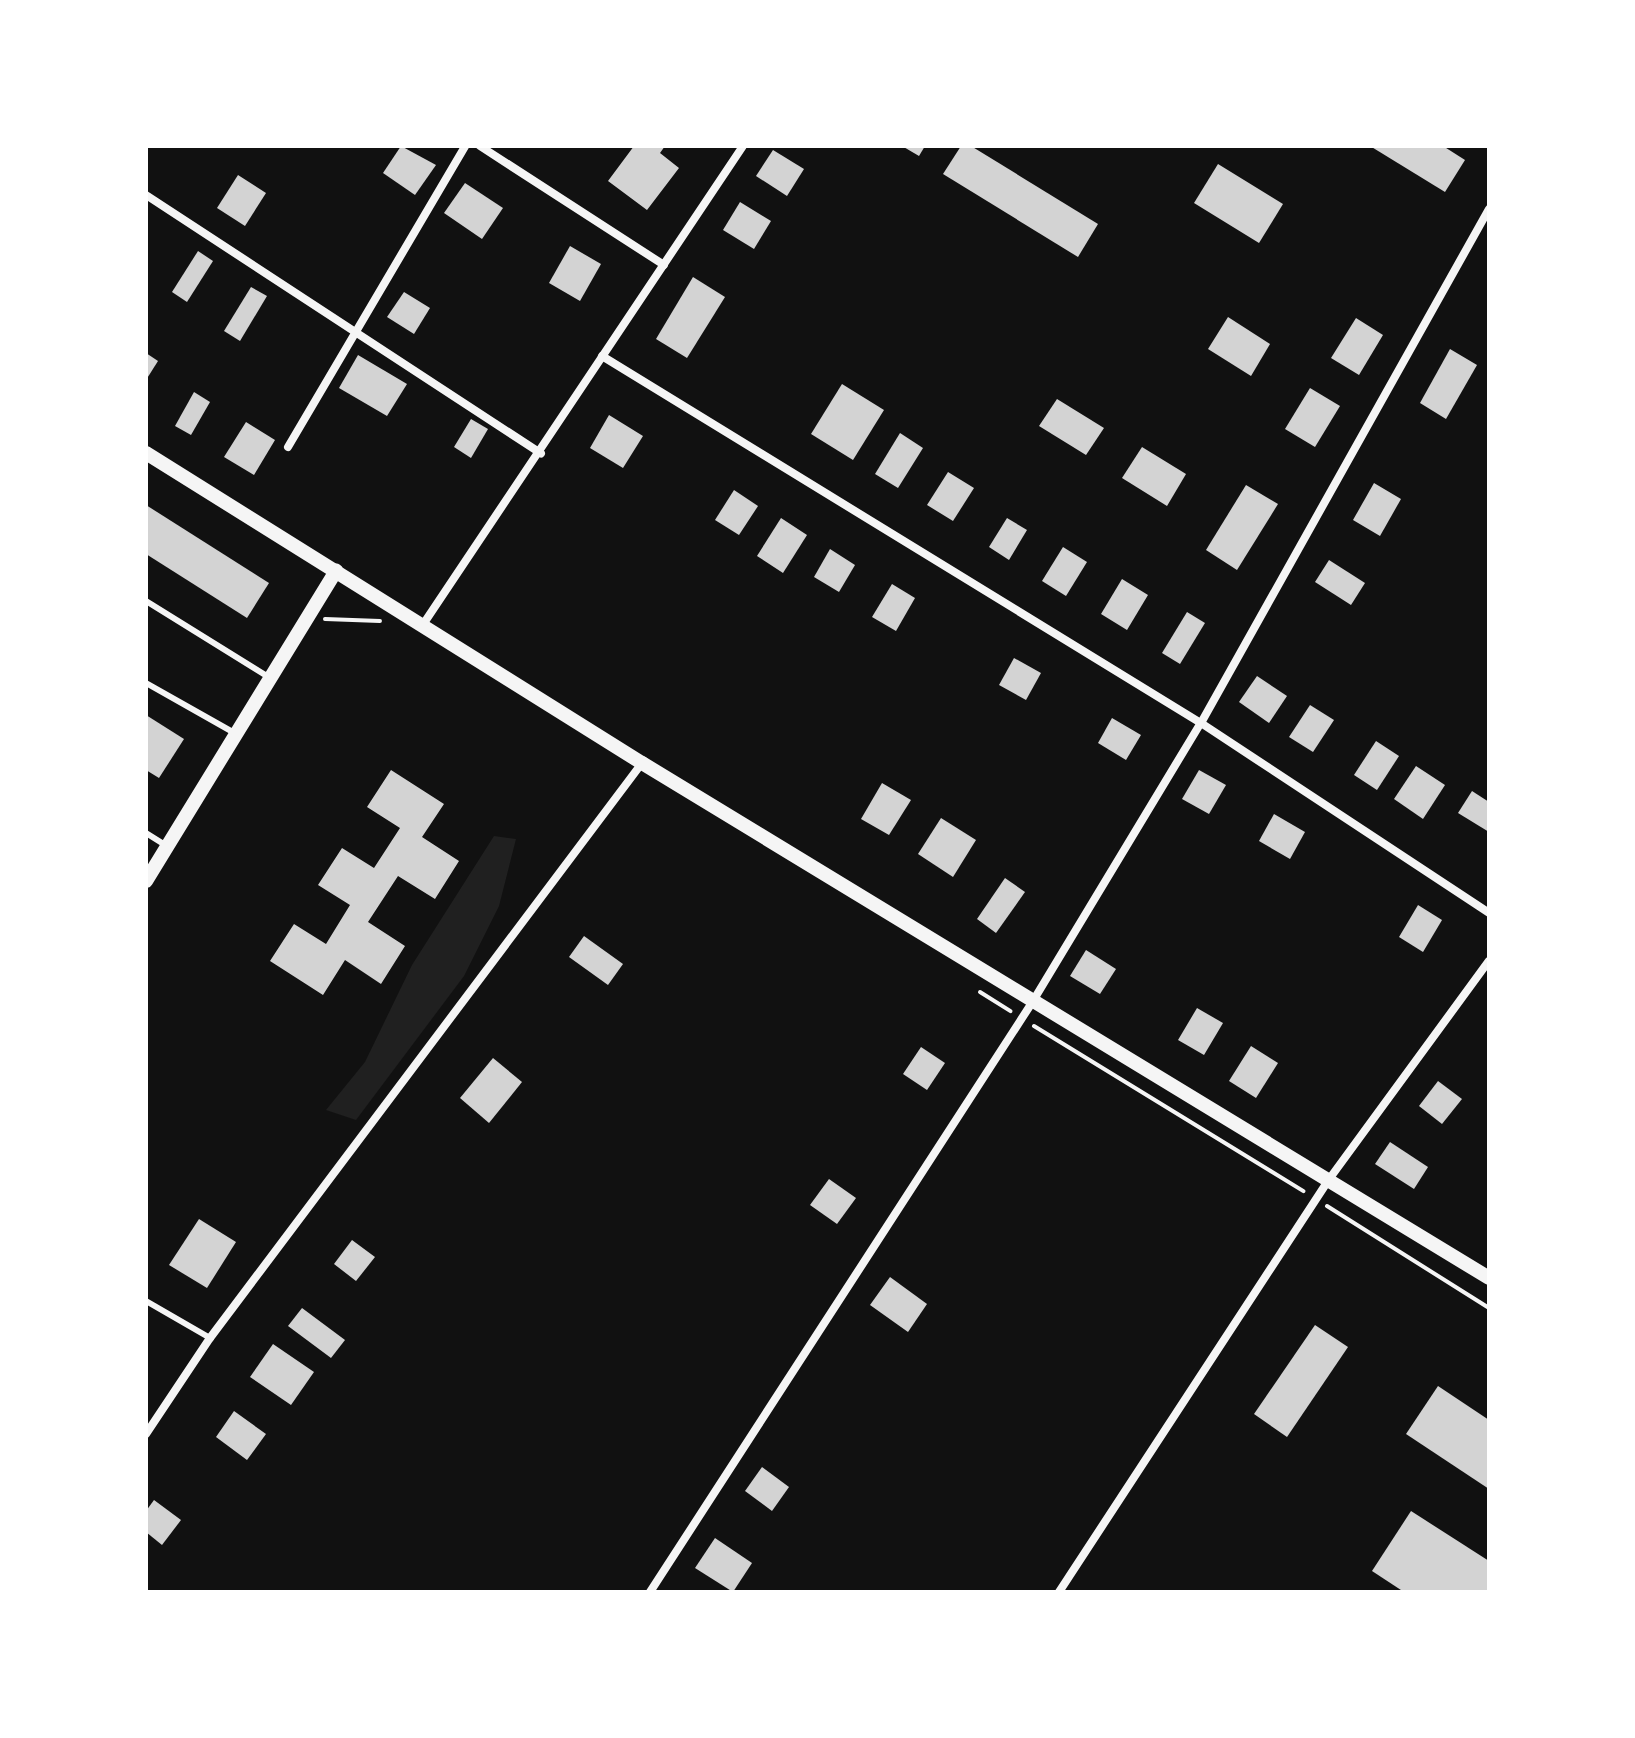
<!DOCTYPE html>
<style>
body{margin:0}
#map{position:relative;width:1635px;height:1738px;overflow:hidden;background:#111;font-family:"DM Sans",sans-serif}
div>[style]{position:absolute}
.green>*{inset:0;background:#202020}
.building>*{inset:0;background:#d3d3d3}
.path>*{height:4px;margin:-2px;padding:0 2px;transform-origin:2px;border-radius:2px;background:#f5f5f5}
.service>*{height:6px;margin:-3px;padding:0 3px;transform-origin:3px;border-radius:3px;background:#f5f5f5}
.minor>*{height:8px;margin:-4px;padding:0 4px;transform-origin:4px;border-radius:4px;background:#f5f5f5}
.tertiary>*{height:14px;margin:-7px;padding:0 7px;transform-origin:7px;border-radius:7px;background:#f5f5f5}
span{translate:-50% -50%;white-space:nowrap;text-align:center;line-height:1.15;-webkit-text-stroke:8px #fff;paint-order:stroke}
.frame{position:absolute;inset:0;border:148px solid #fff;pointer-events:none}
</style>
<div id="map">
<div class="green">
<div style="clip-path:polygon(494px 836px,516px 839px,499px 906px,464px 976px,356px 1120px,326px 1110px,365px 1062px,412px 965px)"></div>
</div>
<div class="building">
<div style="clip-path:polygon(401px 146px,436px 165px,415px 195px,383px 173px)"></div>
<div style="clip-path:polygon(634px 146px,665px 146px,660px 153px,679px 168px,647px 210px,608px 181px)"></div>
<div style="clip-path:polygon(902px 146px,925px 146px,919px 156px)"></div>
<div style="clip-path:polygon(961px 146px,971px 146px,1098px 224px,1078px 257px,943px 174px)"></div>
<div style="clip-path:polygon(1370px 146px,1443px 146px,1465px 160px,1445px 192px)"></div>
<div style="clip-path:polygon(773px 150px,804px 169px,787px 196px,756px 176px)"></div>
<div style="clip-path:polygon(1218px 164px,1283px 204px,1259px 243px,1194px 203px)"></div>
<div style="clip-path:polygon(238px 175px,266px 193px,245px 226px,217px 208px)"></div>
<div style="clip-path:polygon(465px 183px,503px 208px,482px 239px,444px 213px)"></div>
<div style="clip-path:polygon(740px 202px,771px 221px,754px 249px,723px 230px)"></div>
<div style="clip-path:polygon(570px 246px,601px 264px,580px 301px,549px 283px)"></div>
<div style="clip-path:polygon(198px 251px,213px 261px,187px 302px,172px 292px)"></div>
<div style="clip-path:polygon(693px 277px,725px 297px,687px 358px,656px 339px)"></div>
<div style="clip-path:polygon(251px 287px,267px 296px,240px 341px,224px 331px)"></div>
<div style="clip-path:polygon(404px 292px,430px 308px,414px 334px,387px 317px)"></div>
<div style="clip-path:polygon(1228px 317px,1270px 344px,1251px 376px,1208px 349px)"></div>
<div style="clip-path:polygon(1356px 318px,1383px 335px,1359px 375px,1331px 358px)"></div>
<div style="clip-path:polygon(1450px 349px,1477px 365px,1446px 419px,1420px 403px)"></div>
<div style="clip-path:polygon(146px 353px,158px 361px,146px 380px)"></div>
<div style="clip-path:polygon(358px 355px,407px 384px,387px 416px,339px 388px)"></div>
<div style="clip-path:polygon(842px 384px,884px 410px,853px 460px,811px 434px)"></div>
<div style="clip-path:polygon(1310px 388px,1340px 406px,1315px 447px,1285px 429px)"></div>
<div style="clip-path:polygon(194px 392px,210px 402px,191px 435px,175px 426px)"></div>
<div style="clip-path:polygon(1057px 399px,1104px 428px,1086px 455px,1039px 426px)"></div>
<div style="clip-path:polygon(609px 415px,643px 436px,623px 468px,590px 448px)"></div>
<div style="clip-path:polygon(471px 419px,488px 429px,471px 458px,454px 447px)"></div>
<div style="clip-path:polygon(246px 422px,275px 440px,254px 475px,224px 457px)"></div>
<div style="clip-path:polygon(900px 433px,923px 448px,898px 488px,875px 474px)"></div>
<div style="clip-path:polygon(1142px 447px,1186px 474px,1167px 506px,1122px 478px)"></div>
<div style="clip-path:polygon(948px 472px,974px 488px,953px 521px,927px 505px)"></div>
<div style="clip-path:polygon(1374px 483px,1401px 499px,1380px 536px,1353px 520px)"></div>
<div style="clip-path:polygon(1246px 485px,1278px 504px,1237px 570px,1206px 550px)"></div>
<div style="clip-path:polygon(734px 490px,758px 506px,739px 535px,715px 520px)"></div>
<div style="clip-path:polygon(146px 505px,269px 583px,247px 618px,146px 554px)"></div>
<div style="clip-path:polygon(781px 518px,807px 535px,783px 573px,757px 556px)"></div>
<div style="clip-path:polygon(1007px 518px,1027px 530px,1009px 560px,989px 547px)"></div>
<div style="clip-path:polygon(1063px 547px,1087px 562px,1066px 596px,1042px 581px)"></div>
<div style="clip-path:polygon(830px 549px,855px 565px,839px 592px,814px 577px)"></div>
<div style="clip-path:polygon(1329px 560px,1365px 583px,1351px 605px,1315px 582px)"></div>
<div style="clip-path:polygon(1122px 579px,1148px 595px,1127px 630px,1101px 614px)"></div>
<div style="clip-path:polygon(892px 584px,915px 598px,896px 631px,872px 617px)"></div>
<div style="clip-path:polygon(1187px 612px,1205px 623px,1180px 664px,1162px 653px)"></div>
<div style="clip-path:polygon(1014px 658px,1041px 673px,1026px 700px,999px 685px)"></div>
<div style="clip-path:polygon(1257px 676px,1287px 696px,1269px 723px,1239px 702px)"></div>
<div style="clip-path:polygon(1310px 705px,1334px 720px,1313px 752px,1289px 737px)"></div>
<div style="clip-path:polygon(146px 715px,184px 739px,159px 778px,146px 770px)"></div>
<div style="clip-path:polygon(1112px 718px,1141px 735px,1126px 760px,1098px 743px)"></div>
<div style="clip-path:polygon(1376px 741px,1399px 756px,1377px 790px,1354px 775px)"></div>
<div style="clip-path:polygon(1416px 766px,1445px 785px,1423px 819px,1394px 799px)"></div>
<div style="clip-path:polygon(391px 770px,444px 804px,422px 837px,459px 861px,435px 899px,398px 876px,368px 922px,405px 946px,381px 984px,345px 960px,323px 995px,270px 961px,294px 924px,326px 944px,350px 905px,318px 885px,342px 848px,374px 868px,400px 828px,367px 807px)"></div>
<div style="clip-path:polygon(1199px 770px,1226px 785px,1209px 814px,1182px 799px)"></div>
<div style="clip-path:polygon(882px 783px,911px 800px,889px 835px,861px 819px)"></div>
<div style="clip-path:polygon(1472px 791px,1489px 802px,1489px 832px,1458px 813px)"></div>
<div style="clip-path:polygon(1274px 814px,1305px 832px,1290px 859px,1259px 841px)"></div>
<div style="clip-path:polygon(941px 818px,976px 840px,953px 877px,918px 854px)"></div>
<div style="clip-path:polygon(1005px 878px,1025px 892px,996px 933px,977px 919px)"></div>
<div style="clip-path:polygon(1418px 905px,1442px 920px,1423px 952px,1399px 937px)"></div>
<div style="clip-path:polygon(584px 936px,623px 964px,608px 985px,569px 957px)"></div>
<div style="clip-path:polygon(1086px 950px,1116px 969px,1100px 994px,1070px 976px)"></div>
<div style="clip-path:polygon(1197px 1008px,1223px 1023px,1204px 1055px,1178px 1040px)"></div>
<div style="clip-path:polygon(1251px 1046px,1278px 1063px,1256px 1098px,1229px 1081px)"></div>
<div style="clip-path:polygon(921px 1047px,945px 1063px,927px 1090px,903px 1074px)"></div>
<div style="clip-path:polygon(493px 1058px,522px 1082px,489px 1123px,460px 1098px)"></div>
<div style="clip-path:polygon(1438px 1081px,1462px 1099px,1442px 1124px,1419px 1106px)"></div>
<div style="clip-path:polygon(1390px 1142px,1428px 1167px,1414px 1189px,1375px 1164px)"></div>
<div style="clip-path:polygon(829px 1179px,856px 1198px,837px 1224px,810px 1205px)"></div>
<div style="clip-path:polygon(199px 1219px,236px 1242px,207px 1288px,169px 1265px)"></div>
<div style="clip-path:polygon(352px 1240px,375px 1257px,356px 1281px,334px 1264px)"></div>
<div style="clip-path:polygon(890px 1277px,927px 1304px,908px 1332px,870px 1305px)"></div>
<div style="clip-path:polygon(302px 1308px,345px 1340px,331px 1358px,288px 1326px)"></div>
<div style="clip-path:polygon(1315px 1325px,1348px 1347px,1287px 1437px,1254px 1414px)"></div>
<div style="clip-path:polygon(273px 1344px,314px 1372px,291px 1405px,250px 1377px)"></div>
<div style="clip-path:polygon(1438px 1386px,1489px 1420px,1489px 1489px,1406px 1434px)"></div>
<div style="clip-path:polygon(234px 1411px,266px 1434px,247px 1460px,216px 1437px)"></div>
<div style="clip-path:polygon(762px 1467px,789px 1487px,772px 1511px,745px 1491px)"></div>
<div style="clip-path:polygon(154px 1500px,181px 1520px,162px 1545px,146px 1532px,146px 1511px)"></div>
<div style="clip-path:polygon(1411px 1511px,1489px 1561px,1489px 1592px,1404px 1592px,1372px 1571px)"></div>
<div style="clip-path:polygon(715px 1538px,752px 1563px,733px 1592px,695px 1568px)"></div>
</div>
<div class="path">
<div style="left:325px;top:619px;width:55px;rotate:2.1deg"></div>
<div style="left:980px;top:992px;width:36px;rotate:32deg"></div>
<div style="left:1034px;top:1026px;width:316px;rotate:31.5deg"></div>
<div style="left:1327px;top:1206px;width:191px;rotate:32.2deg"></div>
</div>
<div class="service">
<div style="left:146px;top:601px;width:146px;rotate:31.8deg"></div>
<div style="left:146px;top:683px;width:103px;rotate:29.5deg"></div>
<div style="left:146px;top:833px;width:25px;rotate:32deg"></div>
<div style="left:146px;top:1301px;width:74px;rotate:30deg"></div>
</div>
<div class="minor">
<div style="left:480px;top:146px;width:219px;rotate:32.9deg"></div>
<div style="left:146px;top:195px;width:472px;rotate:33.2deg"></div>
<div style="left:602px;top:356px;width:702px;rotate:31.5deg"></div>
<div style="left:1201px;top:723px;width:345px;rotate:33.4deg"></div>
<div style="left:288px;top:447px;width:349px;rotate:-59.5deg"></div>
<div style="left:422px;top:626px;width:577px;rotate:-56.23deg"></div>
<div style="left:146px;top:1434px;width:115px;rotate:-56.3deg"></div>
<div style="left:210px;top:1338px;width:719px;rotate:-53.08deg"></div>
<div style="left:650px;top:1592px;width:704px;rotate:-57.05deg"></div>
<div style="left:1033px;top:1001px;width:325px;rotate:-58.9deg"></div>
<div style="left:1201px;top:723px;width:589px;rotate:-60.74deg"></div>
<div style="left:1059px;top:1592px;width:495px;rotate:-56.8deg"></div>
<div style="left:1330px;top:1178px;width:269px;rotate:-53.8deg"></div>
</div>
<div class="tertiary">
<div style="left:146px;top:453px;width:585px;rotate:32.01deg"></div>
<div style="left:642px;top:763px;width:991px;rotate:31.3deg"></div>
<div style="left:146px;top:881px;width:364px;rotate:-58.5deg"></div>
</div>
<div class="frame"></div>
</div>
